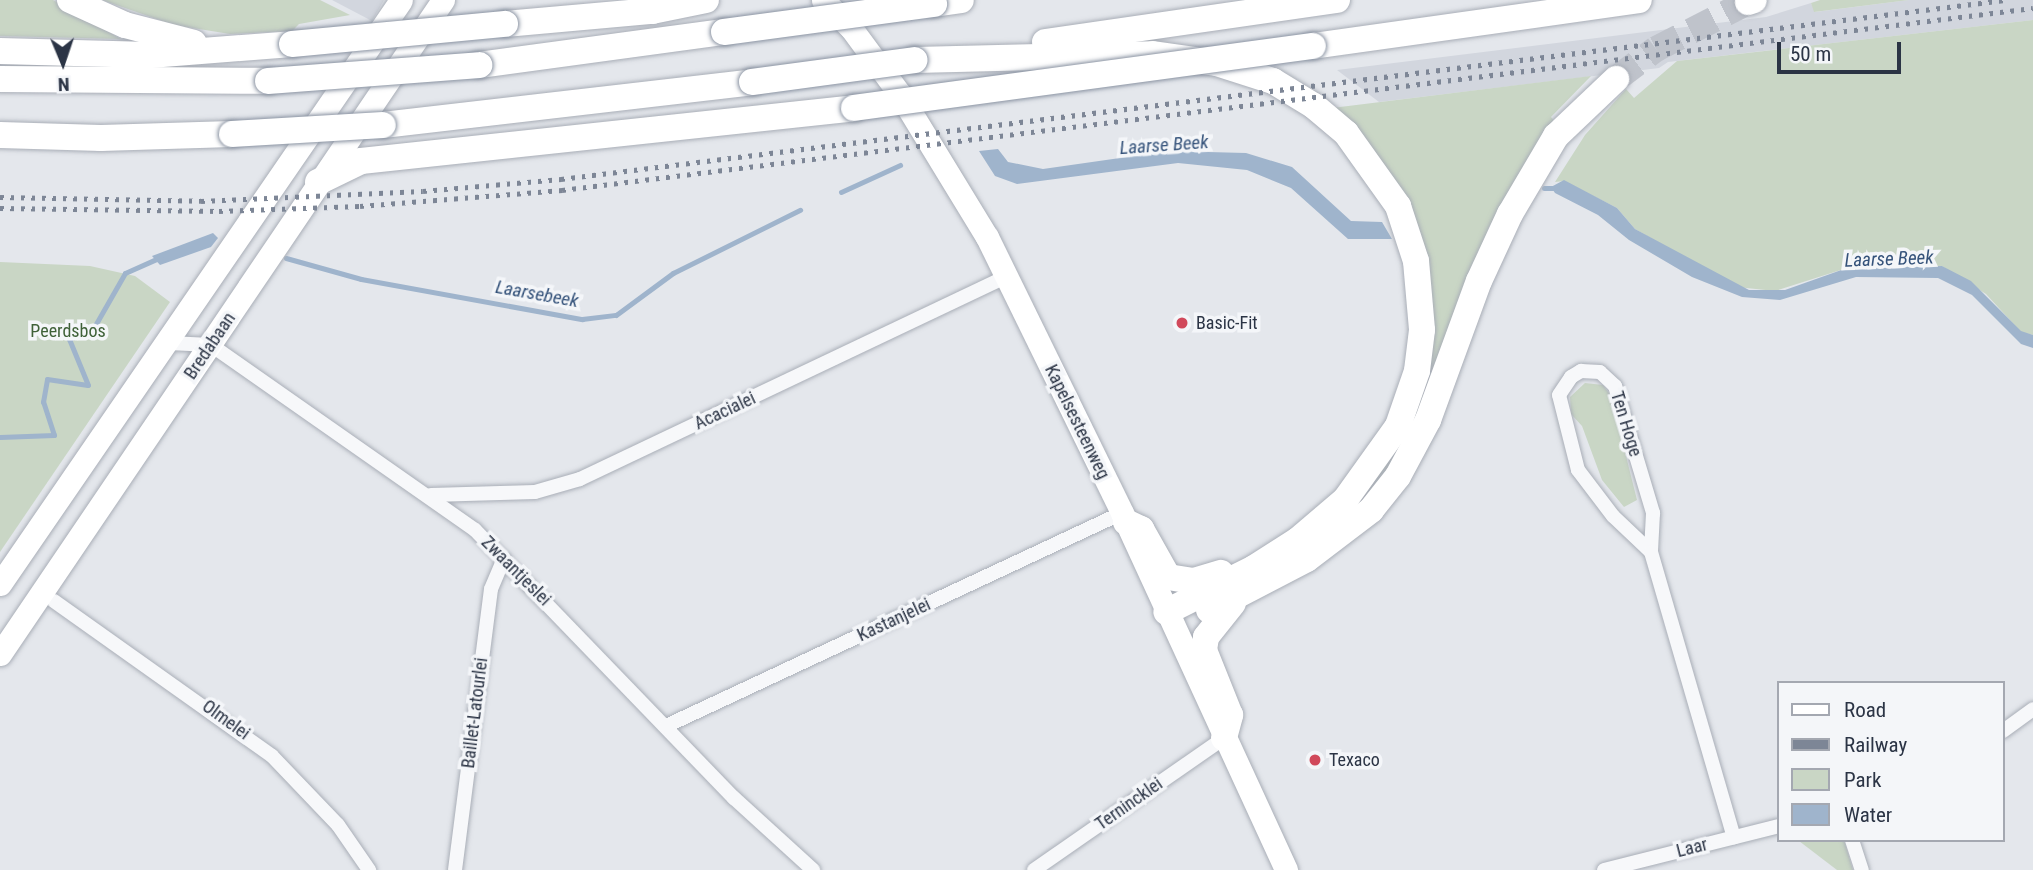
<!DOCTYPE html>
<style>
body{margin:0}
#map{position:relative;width:2033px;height:870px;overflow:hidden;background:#e4e7ec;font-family:"Roboto Condensed",sans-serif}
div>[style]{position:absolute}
.built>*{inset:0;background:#d2d6de}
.green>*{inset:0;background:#c9d6c5}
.water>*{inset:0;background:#9fb4cc}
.stream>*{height:5px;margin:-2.5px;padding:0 2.5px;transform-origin:2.5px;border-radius:2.5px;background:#9fb4cc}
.highway-tunnel>*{height:26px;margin-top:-13px;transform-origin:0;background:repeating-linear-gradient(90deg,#bfc3cb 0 26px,transparent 0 39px)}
.roads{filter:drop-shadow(0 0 2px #a9aeb7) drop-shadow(0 0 2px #a9aeb7)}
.street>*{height:14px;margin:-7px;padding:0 7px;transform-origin:7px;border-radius:7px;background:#f7f8fa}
.primary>*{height:23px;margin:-11.5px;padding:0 11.5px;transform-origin:11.5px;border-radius:11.5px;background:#fff}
.highway>*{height:26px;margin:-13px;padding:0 13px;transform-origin:13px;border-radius:13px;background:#fff}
.rail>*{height:5px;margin-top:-2.5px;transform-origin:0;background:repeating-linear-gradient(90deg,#7d8696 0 3.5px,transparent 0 10.5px)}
.bridges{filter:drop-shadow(0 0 2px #8b94a3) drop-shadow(0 0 2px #8b94a3)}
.highway-bridge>*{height:26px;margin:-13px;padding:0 13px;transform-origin:13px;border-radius:13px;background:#fff}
.dots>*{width:19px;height:19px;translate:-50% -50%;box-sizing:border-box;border:4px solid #f4f6f9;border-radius:50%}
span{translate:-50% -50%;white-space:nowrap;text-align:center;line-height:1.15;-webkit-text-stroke:7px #f4f6f9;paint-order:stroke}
.poi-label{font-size:18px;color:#2b3445}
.left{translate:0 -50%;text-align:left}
.park-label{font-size:18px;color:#3f6138}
.street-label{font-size:18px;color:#2b3445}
.water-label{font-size:19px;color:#34527a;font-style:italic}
.legend{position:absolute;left:1777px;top:681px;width:228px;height:161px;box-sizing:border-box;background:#f4f6f9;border:2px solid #a4a8b1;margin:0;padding:9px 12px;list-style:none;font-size:21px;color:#2b3445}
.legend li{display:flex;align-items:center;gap:14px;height:35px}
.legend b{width:35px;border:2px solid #a4a8b1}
.north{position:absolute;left:28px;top:28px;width:70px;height:70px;-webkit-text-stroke:5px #f4f6f9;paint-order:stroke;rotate:178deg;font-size:19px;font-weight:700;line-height:28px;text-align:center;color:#2b3445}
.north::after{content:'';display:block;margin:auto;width:24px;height:32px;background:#2b3445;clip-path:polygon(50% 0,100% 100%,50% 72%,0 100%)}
.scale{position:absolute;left:1777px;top:42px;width:124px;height:32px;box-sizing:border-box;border:4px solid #2b3445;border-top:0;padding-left:9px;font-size:21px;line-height:24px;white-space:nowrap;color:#2b3445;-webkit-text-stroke:5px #f4f6f9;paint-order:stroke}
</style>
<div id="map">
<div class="built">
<div style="clip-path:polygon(332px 0,384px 0,372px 21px)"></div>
<div style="clip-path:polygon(1909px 0,2033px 0,2033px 20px,1668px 62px,1659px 68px,1379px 102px,1337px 70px,1766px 17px,1811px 3px,1815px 12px)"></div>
</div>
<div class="green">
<div style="clip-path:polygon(0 0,53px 0,121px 39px,0 36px)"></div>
<div style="clip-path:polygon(102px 0,320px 0,350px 15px,299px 24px,292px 31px,230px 34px,174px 25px)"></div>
<div style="clip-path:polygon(1820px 0,1909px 0,1814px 12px,1811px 3px)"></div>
<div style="clip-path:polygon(2033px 20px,2033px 335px,2021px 332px,1986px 294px,1942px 266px,1847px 268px,1775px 291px,1737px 287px,1635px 229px,1617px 208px,1564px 181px,1555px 182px,1585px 135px,1626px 89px,1634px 98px,1677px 61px)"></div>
<div style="clip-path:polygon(1591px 76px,1551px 117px,1558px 125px,1517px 179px,1489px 227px,1412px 436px,1367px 497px,1349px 514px,1421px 396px,1403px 192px,1363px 137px,1332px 108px)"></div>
<div style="clip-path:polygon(0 262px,90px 266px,135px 276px,170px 302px,0 552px)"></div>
<div style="clip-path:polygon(1585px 383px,1603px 385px,1611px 396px,1637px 500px,1624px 507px,1602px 480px,1582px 426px,1571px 414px,1570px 397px)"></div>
<div style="clip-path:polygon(1844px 840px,1853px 870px,1837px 870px,1799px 841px)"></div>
</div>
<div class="water">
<div style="clip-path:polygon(998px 149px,1008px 162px,1043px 169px,1169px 151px,1246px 153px,1292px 167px,1351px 221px,1382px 222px,1392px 239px,1348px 239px,1291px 188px,1247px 170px,1178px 163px,1017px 184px,995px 176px,979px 151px)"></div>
<div style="clip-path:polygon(1564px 180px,1617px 208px,1635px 229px,1749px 290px,1785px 290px,1847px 268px,1942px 266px,1971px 281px,2021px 331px,2033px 335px,2033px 348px,2021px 344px,1972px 295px,1938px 278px,1856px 277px,1780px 300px,1742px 297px,1692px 277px,1629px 240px,1598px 215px,1555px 193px,1551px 187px)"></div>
<div style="clip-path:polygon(213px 233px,218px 238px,211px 247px,160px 265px,152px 256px)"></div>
</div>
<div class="stream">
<div style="left:1544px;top:188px;width:13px"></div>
<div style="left:841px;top:192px;width:65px;rotate:-24.6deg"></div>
<div style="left:286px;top:258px;width:78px;rotate:15.6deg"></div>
<div style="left:361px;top:279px;width:225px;rotate:10.3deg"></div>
<div style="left:582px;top:319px;width:34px;rotate:-7deg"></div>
<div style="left:616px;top:315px;width:71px;rotate:-36.4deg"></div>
<div style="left:673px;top:273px;width:142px;rotate:-26.4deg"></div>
<div style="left:0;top:437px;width:54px;rotate:-2.1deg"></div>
<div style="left:54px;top:435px;width:35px;rotate:-108deg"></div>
<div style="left:43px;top:402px;width:23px;rotate:-80deg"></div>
<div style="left:47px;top:379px;width:41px;rotate:8.3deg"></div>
<div style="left:88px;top:385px;width:50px;rotate:-112.4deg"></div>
<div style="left:69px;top:339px;width:26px;rotate:-23deg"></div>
<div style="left:93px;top:329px;width:64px;rotate:-60.3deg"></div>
<div style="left:125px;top:273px;width:39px;rotate:-24deg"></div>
</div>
<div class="highway-tunnel">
<div style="left:1616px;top:79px;width:50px;rotate:-36.9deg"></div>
<div style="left:1656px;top:49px;width:103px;rotate:-27.1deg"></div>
</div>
<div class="roads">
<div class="street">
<div style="left:169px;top:343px;width:42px;rotate:2.7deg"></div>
<div style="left:211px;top:345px;width:322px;rotate:35deg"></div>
<div style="left:475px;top:530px;width:373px;rotate:46deg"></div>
<div style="left:734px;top:798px;width:107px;rotate:42.3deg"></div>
<div style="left:431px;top:495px;width:104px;rotate:-1.7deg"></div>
<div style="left:535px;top:492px;width:47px;rotate:-16.1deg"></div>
<div style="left:580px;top:479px;width:471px;rotate:-25.4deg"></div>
<div style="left:1651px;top:552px;width:52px;rotate:-136.5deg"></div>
<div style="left:1613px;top:516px;width:58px;rotate:-127.3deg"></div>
<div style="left:1578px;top:470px;width:77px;rotate:-104.2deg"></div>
<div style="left:1559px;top:395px;width:22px;rotate:-56deg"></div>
<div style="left:1571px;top:377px;width:12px;rotate:-31deg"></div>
<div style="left:1581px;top:371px;width:19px;rotate:3deg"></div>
<div style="left:1600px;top:372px;width:21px;rotate:43deg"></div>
<div style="left:1615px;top:386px;width:133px;rotate:73.3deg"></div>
<div style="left:1653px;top:513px;width:39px;rotate:93deg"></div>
<div style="left:1651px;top:552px;width:297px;rotate:73.8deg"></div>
<div style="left:54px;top:601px;width:267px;rotate:35.4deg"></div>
<div style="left:272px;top:756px;width:95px;rotate:46.3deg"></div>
<div style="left:338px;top:825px;width:55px;rotate:55.4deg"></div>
<div style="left:666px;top:726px;width:503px;rotate:-25.04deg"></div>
<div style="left:2003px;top:731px;width:37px;rotate:-36deg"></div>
<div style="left:1852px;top:840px;width:32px;rotate:72deg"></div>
<div style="left:455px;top:870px;width:283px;rotate:-82.7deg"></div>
<div style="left:491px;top:589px;width:33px;rotate:-67deg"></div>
<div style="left:1034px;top:870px;width:231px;rotate:-34.8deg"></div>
<div style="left:1604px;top:870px;width:180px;rotate:-14.1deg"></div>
</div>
<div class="primary">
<div style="left:823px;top:0;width:40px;rotate:45deg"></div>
<div style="left:851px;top:28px;width:81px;rotate:53.6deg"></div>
<div style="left:899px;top:93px;width:169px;rotate:58.6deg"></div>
<div style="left:987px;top:237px;width:307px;rotate:63.9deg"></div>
<div style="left:1122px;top:513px;width:393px;rotate:65.3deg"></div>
<div style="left:0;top:584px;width:708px;rotate:-55.52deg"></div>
<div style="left:0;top:654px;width:790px;rotate:-55.89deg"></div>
</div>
<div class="highway">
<div style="left:70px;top:0;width:60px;rotate:24.4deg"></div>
<div style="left:125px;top:25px;width:71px;rotate:14.6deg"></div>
<div style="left:1748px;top:2px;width:6px;rotate:-18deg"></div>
<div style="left:934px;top:4px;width:27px;rotate:-8deg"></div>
<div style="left:505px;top:24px;width:148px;rotate:-5.1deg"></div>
<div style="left:652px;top:11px;width:55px;rotate:-11.5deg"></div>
<div style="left:1045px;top:42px;width:295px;rotate:-8.2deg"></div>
<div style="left:1313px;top:46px;width:329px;rotate:-8deg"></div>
<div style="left:0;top:51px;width:150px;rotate:1.5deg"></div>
<div style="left:150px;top:55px;width:142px;rotate:-4.4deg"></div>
<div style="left:915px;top:60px;width:238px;rotate:-1.4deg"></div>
<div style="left:1153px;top:54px;width:65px;rotate:8deg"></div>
<div style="left:1217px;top:63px;width:59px;rotate:17.8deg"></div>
<div style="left:1273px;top:81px;width:48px;rotate:31.4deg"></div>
<div style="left:1314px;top:106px;width:42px;rotate:40.2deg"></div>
<div style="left:1346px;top:133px;width:90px;rotate:54.5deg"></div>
<div style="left:1398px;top:206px;width:58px;rotate:71.9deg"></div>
<div style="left:1416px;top:261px;width:69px;rotate:85deg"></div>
<div style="left:1422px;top:330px;width:41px;rotate:97deg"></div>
<div style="left:1417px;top:371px;width:58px;rotate:109.1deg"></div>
<div style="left:1398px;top:426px;width:91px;rotate:125.6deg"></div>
<div style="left:1345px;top:500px;width:62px;rotate:139.6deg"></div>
<div style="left:1298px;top:540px;width:52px;rotate:147.5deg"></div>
<div style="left:1254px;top:568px;width:98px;rotate:153.4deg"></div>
<div style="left:479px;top:65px;width:247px;rotate:-7.7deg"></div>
<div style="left:0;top:79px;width:268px;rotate:0.4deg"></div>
<div style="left:383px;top:125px;width:371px;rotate:-6.6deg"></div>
<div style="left:0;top:135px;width:101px;rotate:1.7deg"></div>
<div style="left:101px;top:138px;width:131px;rotate:-1.7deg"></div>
<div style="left:318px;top:182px;width:48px;rotate:-26deg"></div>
<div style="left:361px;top:161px;width:496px;rotate:-6.1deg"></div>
<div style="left:1126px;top:522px;width:17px;rotate:25deg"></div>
<div style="left:1141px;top:529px;width:55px;rotate:60.6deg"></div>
<div style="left:1168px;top:577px;width:26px;rotate:9deg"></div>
<div style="left:1194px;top:581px;width:28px;rotate:-17deg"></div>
<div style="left:1209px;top:610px;width:110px;rotate:-27.5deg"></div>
<div style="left:1307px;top:559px;width:81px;rotate:-37.4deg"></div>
<div style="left:1371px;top:510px;width:43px;rotate:-51.5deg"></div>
<div style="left:1398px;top:476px;width:64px;rotate:-61.8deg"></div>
<div style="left:1428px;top:420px;width:148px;rotate:-69.9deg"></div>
<div style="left:1479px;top:281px;width:74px;rotate:-65.2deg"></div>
<div style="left:1510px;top:214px;width:91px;rotate:-59.5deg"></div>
<div style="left:1556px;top:136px;width:83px;rotate:-43.5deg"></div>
<div style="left:1224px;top:738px;width:24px;rotate:-75deg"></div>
<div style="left:1230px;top:715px;width:70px;rotate:-111.8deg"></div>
<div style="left:1204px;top:650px;width:13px;rotate:-81deg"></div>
<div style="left:1206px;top:637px;width:43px;rotate:-51.5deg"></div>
</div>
</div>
<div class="rail">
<div style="left:0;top:197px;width:201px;rotate:1.1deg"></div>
<div style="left:201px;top:201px;width:222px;rotate:-2.6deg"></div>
<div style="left:423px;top:191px;width:139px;rotate:-5deg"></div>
<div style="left:561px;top:179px;width:1455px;rotate:-7.07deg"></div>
<div style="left:0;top:208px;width:219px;rotate:0.8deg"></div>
<div style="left:219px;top:211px;width:141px;rotate:-2deg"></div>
<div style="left:360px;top:206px;width:203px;rotate:-4.5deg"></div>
<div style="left:562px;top:190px;width:1482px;rotate:-7.05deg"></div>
</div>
<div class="bridges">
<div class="highway-bridge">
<div style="left:724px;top:32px;width:212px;rotate:-7.6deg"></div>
<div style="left:292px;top:44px;width:214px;rotate:-5.4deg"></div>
<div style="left:268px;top:81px;width:212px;rotate:-4.3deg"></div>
<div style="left:752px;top:82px;width:164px;rotate:-7.7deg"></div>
<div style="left:854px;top:108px;width:463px;rotate:-7.7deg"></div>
<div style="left:232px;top:134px;width:151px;rotate:-3.4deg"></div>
</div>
</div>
<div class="dots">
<div style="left:1182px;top:323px;background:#d1495b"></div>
<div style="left:1315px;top:760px;background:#d1495b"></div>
</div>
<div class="poi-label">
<span class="left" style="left:1196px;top:323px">Basic-Fit</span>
<span class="left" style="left:1329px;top:760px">Texaco</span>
</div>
<div class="park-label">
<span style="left:68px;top:331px">Peerdsbos</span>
</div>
<div class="street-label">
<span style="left:210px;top:346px;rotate:-56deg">Bredabaan</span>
<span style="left:725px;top:411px;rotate:-25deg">Acacialei</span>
<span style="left:1077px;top:422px;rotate:64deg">Kapelsesteenweg</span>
<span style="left:1626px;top:424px;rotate:73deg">Ten Hoge</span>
<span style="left:516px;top:571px;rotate:45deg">Zwaantjeslei</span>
<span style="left:894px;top:620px;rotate:-25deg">Kastanjelei</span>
<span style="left:475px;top:713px;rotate:-83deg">Baillet-Latourlei</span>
<span style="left:226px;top:720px;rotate:36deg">Olmelei</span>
<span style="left:1129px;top:804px;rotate:-35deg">Ternincklei</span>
<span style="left:1692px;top:848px;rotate:-14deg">Laar</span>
</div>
<div class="water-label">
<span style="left:1164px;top:145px;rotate:-4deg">Laarse Beek</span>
<span style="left:1889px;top:259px;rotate:-2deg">Laarse Beek</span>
<span style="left:537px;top:294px;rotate:10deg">Laarsebeek</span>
</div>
<ul class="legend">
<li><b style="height:9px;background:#fff"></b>Road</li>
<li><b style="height:9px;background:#7d8696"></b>Railway</li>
<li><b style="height:19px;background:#c9d6c5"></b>Park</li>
<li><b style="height:19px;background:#9fb4cc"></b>Water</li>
</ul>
<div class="north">N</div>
<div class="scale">50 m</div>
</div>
